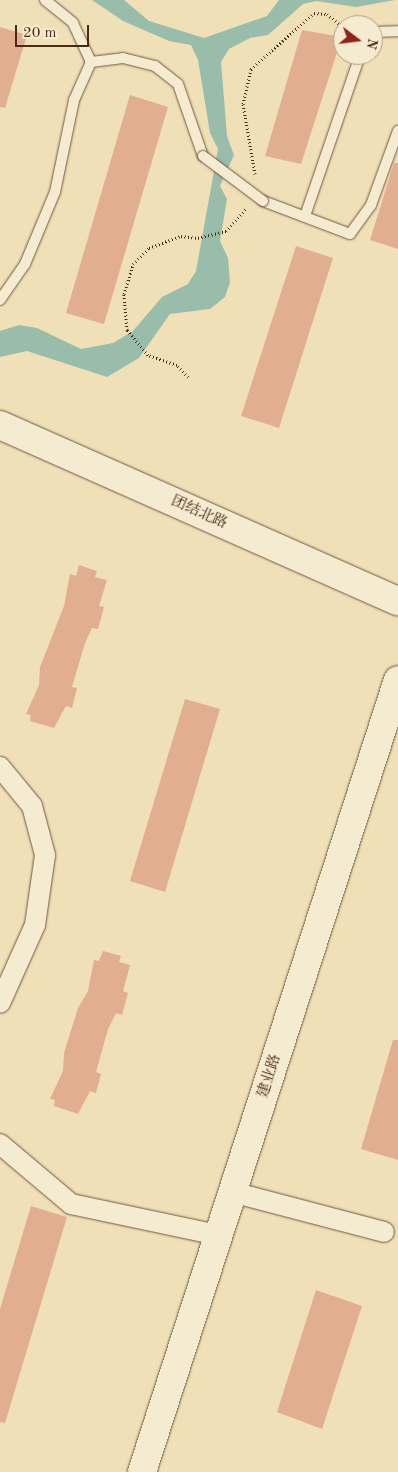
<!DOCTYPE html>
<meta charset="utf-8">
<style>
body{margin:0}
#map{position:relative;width:398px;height:1472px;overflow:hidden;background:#efe0b8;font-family:"Old Standard TT","Noto Serif SC",serif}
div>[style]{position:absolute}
.water>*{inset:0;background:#9abdab}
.building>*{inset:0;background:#e2ae90}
.path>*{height:3px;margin-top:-1.5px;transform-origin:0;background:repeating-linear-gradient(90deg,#4b2917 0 1px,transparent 0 3.5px)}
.roads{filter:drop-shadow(0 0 1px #74573f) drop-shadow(0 0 1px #74573f)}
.lane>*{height:10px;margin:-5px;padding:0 5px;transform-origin:5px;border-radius:5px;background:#f5ebd1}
.street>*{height:20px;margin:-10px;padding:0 10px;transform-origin:10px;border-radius:10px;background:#f5ebd1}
.secondary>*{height:28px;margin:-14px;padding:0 14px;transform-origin:14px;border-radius:14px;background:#f5ebd1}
.bridges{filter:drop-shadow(0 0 1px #74573f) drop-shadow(0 0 1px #74573f)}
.lane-bridge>*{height:10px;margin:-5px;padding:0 5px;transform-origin:5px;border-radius:5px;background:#f5ebd1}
span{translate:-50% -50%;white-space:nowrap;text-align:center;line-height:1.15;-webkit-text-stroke:4.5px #f5ebd1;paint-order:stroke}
.street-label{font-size:15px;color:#4b2917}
.north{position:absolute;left:333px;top:15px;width:50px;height:50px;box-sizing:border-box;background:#f5ebd1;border:1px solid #b19d87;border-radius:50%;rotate:105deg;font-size:14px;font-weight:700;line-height:20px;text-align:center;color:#4b2917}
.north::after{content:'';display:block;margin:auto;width:18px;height:22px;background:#8f2418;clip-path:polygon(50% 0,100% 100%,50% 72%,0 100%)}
.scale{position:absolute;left:15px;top:25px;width:74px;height:22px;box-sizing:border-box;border:2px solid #4b2917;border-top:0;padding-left:6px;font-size:15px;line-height:18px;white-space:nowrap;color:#4b2917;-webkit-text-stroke:4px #f5ebd1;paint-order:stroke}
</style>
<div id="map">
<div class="water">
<div style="clip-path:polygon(92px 0,124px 0,149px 21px,204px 38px,267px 16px,279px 0,395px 0,356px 7px,316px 1px,303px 4px,268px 35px,250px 38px,229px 49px,221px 62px,227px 136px,234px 155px,220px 186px,227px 199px,220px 241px,228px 258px,230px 282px,225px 297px,210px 309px,170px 314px,139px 358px,107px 377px,27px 351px,0 357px,0 331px,19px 325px,37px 328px,81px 349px,113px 343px,133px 331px,162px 297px,188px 284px,196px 271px,218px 149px,210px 133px,198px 60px,191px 45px,169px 41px,123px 21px)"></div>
</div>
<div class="building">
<div style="clip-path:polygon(0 27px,27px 35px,5px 108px,0 107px)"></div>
<div style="clip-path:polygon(302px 30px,342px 37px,301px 164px,265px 156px)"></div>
<div style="clip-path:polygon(130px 95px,168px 107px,104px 324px,66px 313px)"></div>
<div style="clip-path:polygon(394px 163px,398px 163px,398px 249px,370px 240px)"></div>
<div style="clip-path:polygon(296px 246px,333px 258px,279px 428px,241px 416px)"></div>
<div style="clip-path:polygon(79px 565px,97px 571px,95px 577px,107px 580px,99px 606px,104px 607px,98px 629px,92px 628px,85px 643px,72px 687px,77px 688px,72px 708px,66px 706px,54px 728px,30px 721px,31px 715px,26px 714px,39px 685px,40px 667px,64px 606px,70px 574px,76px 576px)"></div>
<div style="clip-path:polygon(185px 699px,220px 709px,165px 892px,130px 881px)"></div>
<div style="clip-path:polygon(103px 951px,121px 956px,119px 962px,130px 965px,123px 991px,128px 993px,122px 1015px,116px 1013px,108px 1029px,96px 1072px,101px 1074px,96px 1093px,90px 1091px,78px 1114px,54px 1106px,55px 1100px,50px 1099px,63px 1071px,64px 1053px,78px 1008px,88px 991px,94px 960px,99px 961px)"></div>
<div style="clip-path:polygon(393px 1040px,398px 1040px,398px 1160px,361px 1149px)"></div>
<div style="clip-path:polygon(31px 1206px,67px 1217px,5px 1423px,0 1422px,0 1309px)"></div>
<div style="clip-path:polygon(316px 1290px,362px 1306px,322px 1429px,277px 1412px)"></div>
</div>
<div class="path">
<div style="left:255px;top:174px;width:71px;rotate:-99.7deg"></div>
<div style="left:243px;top:104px;width:36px;rotate:-77deg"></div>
<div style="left:251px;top:69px;width:84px;rotate:-41.6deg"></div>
<div style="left:314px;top:13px;width:13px;rotate:4deg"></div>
<div style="left:327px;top:14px;width:21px;rotate:39deg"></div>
<div style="left:188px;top:377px;width:16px;rotate:-133deg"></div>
<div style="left:177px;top:365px;width:31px;rotate:-161deg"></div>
<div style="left:148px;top:355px;width:33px;rotate:-130deg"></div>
<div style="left:127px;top:330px;width:36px;rotate:-95deg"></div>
<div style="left:124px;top:294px;width:31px;rotate:-73deg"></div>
<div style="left:133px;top:264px;width:23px;rotate:-45deg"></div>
<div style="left:149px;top:248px;width:34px;rotate:-21deg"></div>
<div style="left:181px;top:236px;width:17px;rotate:7deg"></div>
<div style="left:198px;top:238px;width:29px;rotate:-14deg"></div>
<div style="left:226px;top:231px;width:30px;rotate:-48deg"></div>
</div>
<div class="roads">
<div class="lane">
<div style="left:45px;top:0;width:36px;rotate:39deg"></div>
<div style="left:73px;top:23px;width:43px;rotate:65.2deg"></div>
<div style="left:373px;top:32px;width:25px;rotate:-2deg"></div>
<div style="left:263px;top:201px;width:93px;rotate:20.8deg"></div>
<div style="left:350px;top:234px;width:36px;rotate:-54deg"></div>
<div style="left:371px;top:205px;width:79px;rotate:-70deg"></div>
<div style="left:305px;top:216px;width:170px;rotate:-71.1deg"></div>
<div style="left:0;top:300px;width:44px;rotate:-55.2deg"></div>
<div style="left:25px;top:264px;width:78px;rotate:-67.4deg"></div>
<div style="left:55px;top:192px;width:94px;rotate:-78.3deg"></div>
<div style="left:74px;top:100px;width:42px;rotate:-65.9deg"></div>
<div style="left:91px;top:62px;width:32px;rotate:-7deg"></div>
<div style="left:123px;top:58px;width:33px;rotate:14deg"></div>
<div style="left:155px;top:66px;width:29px;rotate:38deg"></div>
<div style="left:178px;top:84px;width:76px;rotate:70.9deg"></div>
</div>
<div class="street">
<div style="left:0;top:767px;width:50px;rotate:50.6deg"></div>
<div style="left:32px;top:806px;width:51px;rotate:75.1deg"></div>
<div style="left:45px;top:855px;width:71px;rotate:98.1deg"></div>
<div style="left:35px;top:925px;width:85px;rotate:114.2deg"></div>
<div style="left:0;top:1144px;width:93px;rotate:40.2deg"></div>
<div style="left:71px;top:1204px;width:150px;rotate:11.9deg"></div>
<div style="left:232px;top:1192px;width:157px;rotate:14.7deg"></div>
</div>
<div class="secondary">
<div style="left:0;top:425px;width:435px;rotate:23.9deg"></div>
<div style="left:142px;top:1472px;width:832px;rotate:-72.09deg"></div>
</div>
</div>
<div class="bridges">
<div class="lane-bridge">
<div style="left:203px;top:156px;width:75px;rotate:36.9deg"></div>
</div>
</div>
<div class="street-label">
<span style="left:199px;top:513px;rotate:24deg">团结北路</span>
<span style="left:270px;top:1076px;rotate:-72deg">建业路</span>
</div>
<div class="north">N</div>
<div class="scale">20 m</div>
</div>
